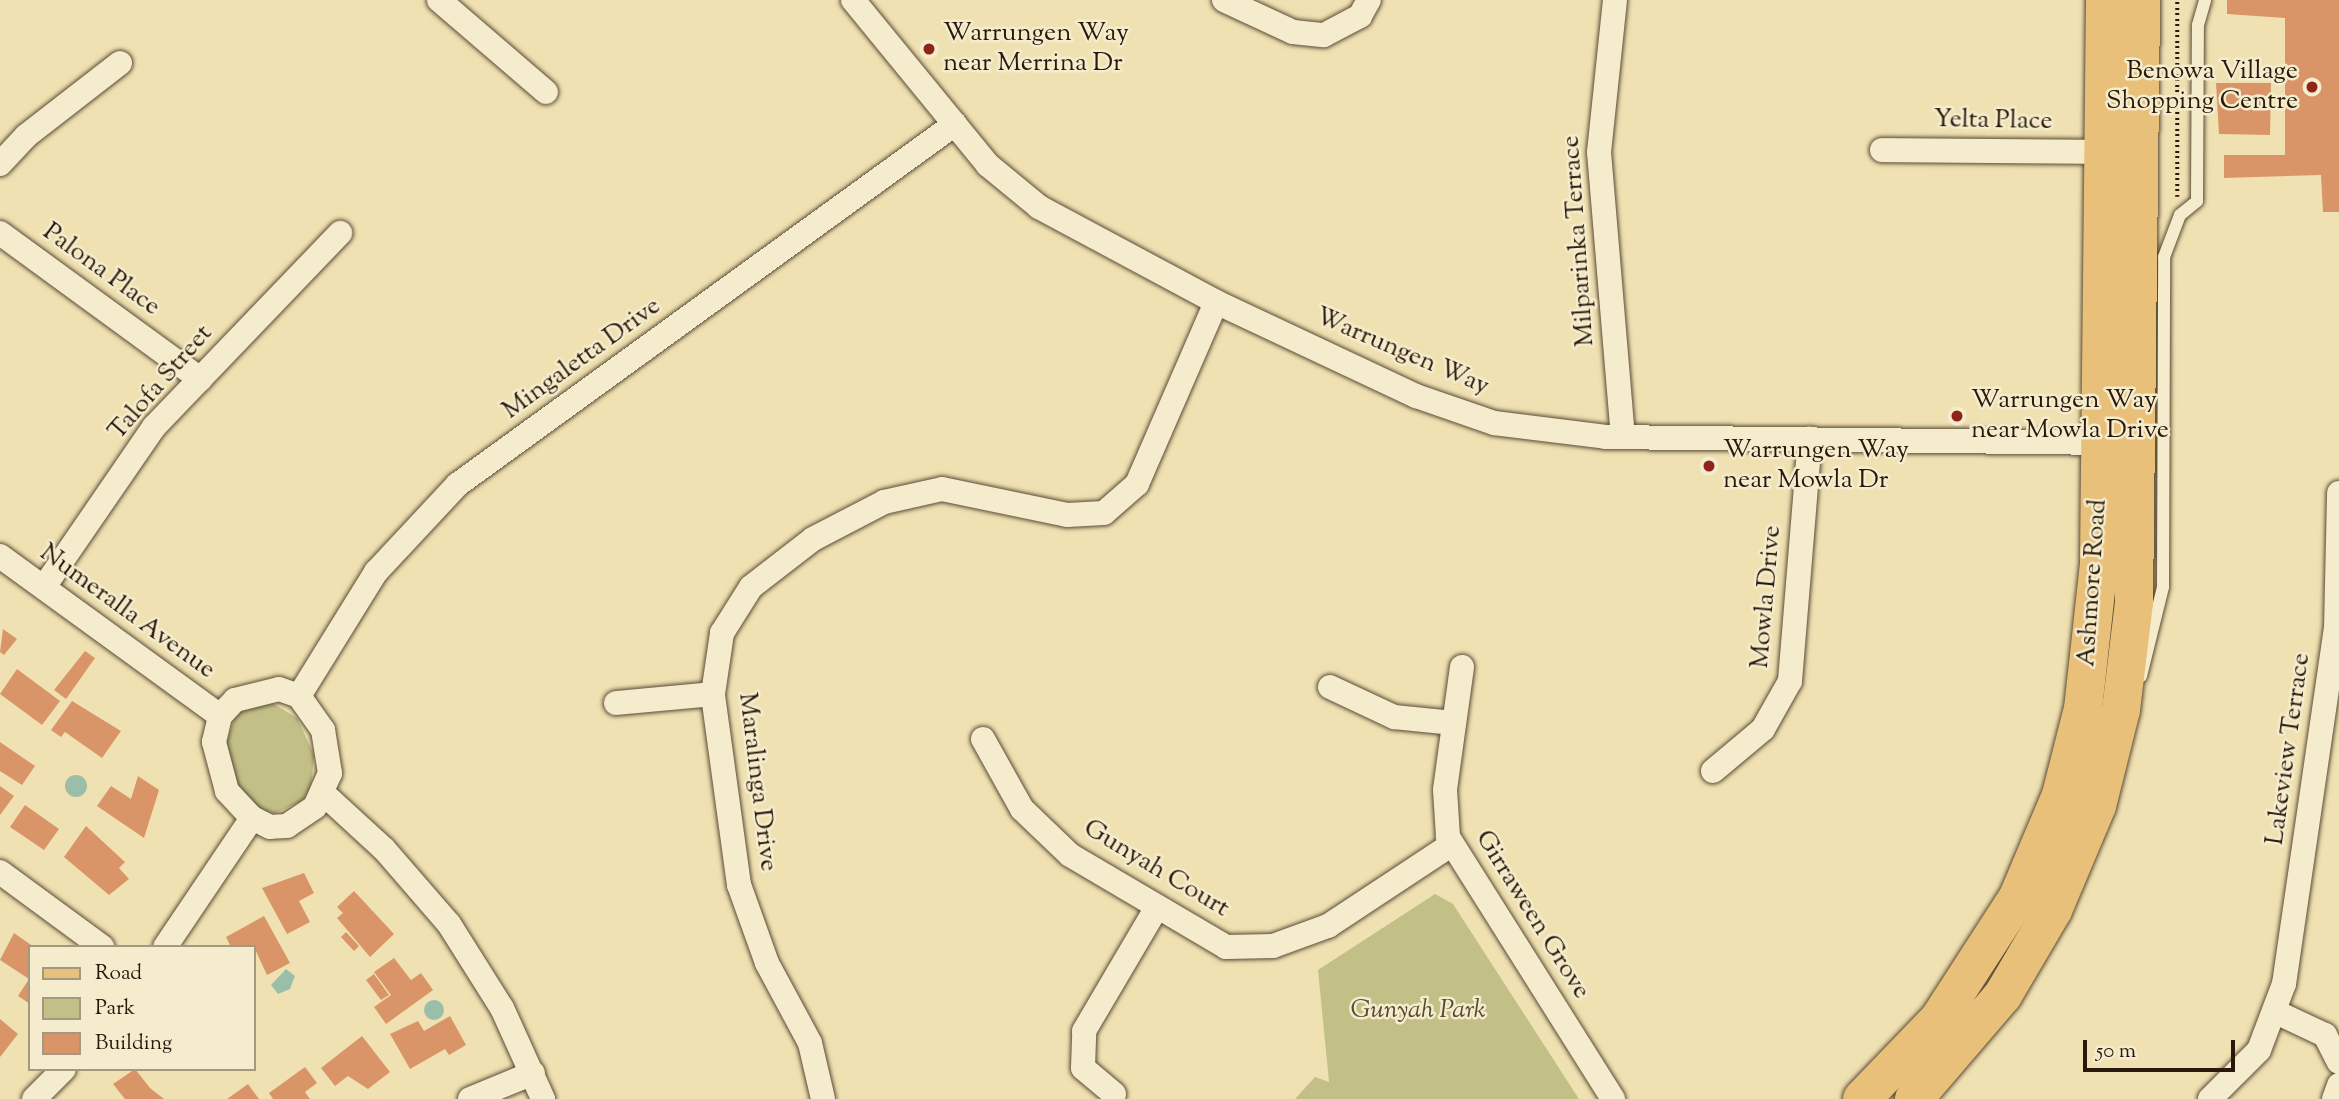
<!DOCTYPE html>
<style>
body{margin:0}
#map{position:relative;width:2339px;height:1099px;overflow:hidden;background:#f0e1b2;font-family:"Sorts Mill Goudy",serif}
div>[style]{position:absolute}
.green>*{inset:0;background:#c2c087}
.water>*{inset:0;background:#9abeaa}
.round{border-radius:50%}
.building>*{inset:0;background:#d99568}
.path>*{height:3.5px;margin-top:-1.75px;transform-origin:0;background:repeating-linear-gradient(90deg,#28190c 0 2px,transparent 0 5.5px)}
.roads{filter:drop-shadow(0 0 2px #5a4b36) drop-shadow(0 0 2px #5a4b36)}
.service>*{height:12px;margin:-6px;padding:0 6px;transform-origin:6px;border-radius:6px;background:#f5eccd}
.minor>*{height:24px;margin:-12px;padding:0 12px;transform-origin:12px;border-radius:12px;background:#f5eccd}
.primary>*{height:38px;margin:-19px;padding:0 19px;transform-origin:19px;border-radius:19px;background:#e8c079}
.dots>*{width:19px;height:19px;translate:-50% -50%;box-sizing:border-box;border:4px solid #f5eccd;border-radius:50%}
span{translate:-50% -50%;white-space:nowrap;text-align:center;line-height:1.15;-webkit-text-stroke:5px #f5eccd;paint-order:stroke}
.poi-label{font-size:26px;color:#28190c}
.left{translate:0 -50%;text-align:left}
.right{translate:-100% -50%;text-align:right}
.street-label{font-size:26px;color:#28190c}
.park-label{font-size:26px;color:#564b31;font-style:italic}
.legend{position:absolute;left:28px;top:945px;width:228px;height:126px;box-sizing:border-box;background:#f5eccd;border:2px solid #a39880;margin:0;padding:9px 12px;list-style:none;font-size:21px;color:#28190c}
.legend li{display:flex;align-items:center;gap:14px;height:35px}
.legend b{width:35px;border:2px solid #a39880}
.scale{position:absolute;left:2083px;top:1040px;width:152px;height:32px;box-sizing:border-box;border:4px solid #28190c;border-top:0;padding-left:9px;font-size:21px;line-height:24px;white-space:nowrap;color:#28190c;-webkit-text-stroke:5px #f5eccd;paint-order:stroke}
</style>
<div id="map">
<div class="green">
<div style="clip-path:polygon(269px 701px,297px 718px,314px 755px,311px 788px,302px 801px,275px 813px,260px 811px,237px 787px,224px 750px,237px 712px)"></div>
<div style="clip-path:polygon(1435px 894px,1453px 904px,1579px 1099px,1295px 1099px,1315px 1077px,1329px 1082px,1318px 970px)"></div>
</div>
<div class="water">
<div class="round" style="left:65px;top:775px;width:22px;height:22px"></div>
<div style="clip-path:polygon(286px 969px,295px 976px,290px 989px,278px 994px,271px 985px)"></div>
<div class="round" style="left:424px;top:1000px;width:20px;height:20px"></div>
</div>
<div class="building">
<div style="clip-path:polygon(2227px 0,2339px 0,2339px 212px,2323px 212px,2321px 175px,2224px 178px,2224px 155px,2285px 155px,2285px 18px,2227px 14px)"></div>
<div style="clip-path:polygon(2216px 83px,2271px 83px,2270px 135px,2219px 134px)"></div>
<div style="clip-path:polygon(3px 629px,17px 639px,4px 655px,0 652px)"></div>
<div style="clip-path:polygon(85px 651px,95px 658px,66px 699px,54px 690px)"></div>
<div style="clip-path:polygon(17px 669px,60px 701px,42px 725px,0 694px)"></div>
<div style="clip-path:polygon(72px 701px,121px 731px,102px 758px,65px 732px,61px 737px,51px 730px)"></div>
<div style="clip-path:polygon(0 742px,35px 766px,22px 785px,0 771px)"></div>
<div style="clip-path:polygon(138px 776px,159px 790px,144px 838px,97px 806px,111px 786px,131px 799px)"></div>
<div style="clip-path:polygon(0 786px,14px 796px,0 815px)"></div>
<div style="clip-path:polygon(25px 805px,59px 829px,44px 850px,10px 827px)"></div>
<div style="clip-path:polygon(86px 826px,125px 862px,119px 868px,129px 879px,109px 895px,64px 857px)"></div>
<div style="clip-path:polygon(304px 873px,314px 893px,299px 901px,310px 922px,287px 934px,262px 888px)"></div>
<div style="clip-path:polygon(354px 891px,394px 934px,370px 957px,337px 918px,343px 913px,337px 907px)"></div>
<div style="clip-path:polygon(264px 916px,290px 963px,267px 975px,254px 947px,231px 947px,226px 937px)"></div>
<div style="clip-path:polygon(346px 932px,359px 946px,354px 951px,341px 937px)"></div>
<div style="clip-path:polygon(14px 933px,34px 947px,30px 1004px,18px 996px,29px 979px,0 960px)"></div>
<div style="clip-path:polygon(394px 958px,411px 980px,421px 973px,433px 990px,386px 1024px,374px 1007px,391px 995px,374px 972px)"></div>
<div style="clip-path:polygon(374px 974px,389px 995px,381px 1000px,366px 980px)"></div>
<div style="clip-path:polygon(450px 1016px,466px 1045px,449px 1055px,445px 1049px,410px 1069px,390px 1034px,418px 1021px,424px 1031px)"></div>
<div style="clip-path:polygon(0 1019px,18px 1034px,0 1057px)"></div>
<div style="clip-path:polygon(362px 1036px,390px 1072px,368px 1089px,348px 1076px,335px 1086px,321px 1068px)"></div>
<div style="clip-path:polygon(305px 1067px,317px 1083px,305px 1092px,310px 1099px,273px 1099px,269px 1093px)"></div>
<div style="clip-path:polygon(135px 1069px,150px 1088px,164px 1099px,125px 1099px,113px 1084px)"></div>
<div style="clip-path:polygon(248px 1084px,259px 1099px,227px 1099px)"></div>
</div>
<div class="path">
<div style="left:2177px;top:197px;width:197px;rotate:-90deg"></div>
</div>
<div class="roads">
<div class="service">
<div style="left:2141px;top:676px;width:92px;rotate:-76.1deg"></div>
<div style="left:2163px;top:587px;width:330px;rotate:-89.8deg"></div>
<div style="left:2164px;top:257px;width:45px;rotate:-69.1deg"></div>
<div style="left:2180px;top:215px;width:22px;rotate:-39deg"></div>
<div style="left:2197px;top:201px;width:176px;rotate:-89.7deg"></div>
<div style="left:2198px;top:25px;width:26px;rotate:-74deg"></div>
</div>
<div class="minor">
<div style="left:439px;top:0;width:141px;rotate:40.7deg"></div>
<div style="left:853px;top:0;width:213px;rotate:50.7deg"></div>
<div style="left:988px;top:165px;width:66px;rotate:39.5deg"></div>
<div style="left:1039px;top:207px;width:201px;rotate:28.2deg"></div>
<div style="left:1216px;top:302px;width:221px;rotate:25.2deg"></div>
<div style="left:1416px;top:396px;width:83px;rotate:19.1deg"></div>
<div style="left:1494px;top:423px;width:113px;rotate:7.1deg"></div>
<div style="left:1606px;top:437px;width:506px;rotate:0.68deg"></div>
<div style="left:1224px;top:0;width:76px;rotate:24.9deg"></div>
<div style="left:1293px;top:32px;width:31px;rotate:6deg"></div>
<div style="left:1324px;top:35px;width:41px;rotate:-27.8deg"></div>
<div style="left:1360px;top:16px;width:18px;rotate:-61deg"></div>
<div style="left:1615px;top:0;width:153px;rotate:96deg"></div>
<div style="left:1599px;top:152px;width:286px;rotate:85.2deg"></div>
<div style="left:1882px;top:150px;width:221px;rotate:0.5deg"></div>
<div style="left:0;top:164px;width:38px;rotate:-47deg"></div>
<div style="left:26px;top:136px;width:119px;rotate:-37.8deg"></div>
<div style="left:0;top:233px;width:248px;rotate:36.1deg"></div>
<div style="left:0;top:556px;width:272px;rotate:36deg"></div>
<div style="left:44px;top:587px;width:194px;rotate:-55.5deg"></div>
<div style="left:154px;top:427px;width:269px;rotate:-46.2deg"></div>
<div style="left:1462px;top:667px;width:124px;rotate:97.9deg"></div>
<div style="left:1445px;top:790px;width:47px;rotate:86.3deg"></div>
<div style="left:1448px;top:837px;width:310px;rotate:57.8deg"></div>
<div style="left:1330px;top:687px;width:71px;rotate:25.1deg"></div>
<div style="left:1394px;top:717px;width:60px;rotate:5.7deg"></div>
<div style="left:279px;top:689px;width:21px;rotate:19deg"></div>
<div style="left:299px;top:696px;width:42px;rotate:54.8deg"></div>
<div style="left:323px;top:730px;width:44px;rotate:80.8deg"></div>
<div style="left:330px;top:773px;width:37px;rotate:114deg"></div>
<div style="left:315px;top:807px;width:34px;rotate:146deg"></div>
<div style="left:287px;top:826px;width:17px;rotate:177deg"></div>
<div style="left:270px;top:827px;width:20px;rotate:-153deg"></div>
<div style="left:252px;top:818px;width:37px;rotate:-133deg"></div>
<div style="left:227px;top:791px;width:51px;rotate:-104.9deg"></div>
<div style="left:214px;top:742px;width:27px;rotate:-77deg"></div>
<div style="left:220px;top:716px;width:22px;rotate:-47deg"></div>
<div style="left:235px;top:700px;width:45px;rotate:-14deg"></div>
<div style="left:299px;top:696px;width:146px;rotate:-58.2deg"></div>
<div style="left:376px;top:572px;width:119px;rotate:-47deg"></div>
<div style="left:457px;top:485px;width:615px;rotate:-35.94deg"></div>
<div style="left:616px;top:703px;width:97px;rotate:-5.3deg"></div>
<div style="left:983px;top:739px;width:80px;rotate:60.9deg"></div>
<div style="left:1022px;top:809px;width:66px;rotate:43.8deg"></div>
<div style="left:1070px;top:855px;width:181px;rotate:30.5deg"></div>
<div style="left:1226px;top:947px;width:47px;rotate:-1.2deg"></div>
<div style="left:1273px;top:946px;width:59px;rotate:-20deg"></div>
<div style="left:1328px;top:926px;width:147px;rotate:-33.4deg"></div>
<div style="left:1713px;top:771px;width:65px;rotate:-40deg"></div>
<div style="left:1763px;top:729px;width:55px;rotate:-60.6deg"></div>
<div style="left:1790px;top:681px;width:243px;rotate:-85.3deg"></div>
<div style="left:325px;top:795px;width:80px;rotate:42.5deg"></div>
<div style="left:384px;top:849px;width:99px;rotate:49.1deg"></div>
<div style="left:449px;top:924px;width:99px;rotate:57.8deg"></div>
<div style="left:502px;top:1008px;width:100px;rotate:65.7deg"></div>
<div style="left:0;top:872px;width:127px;rotate:36.3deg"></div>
<div style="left:165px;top:947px;width:156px;rotate:-56deg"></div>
<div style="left:2278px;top:1013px;width:52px;rotate:25.1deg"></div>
<div style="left:2325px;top:1035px;width:30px;rotate:63deg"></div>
<div style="left:1114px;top:1094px;width:40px;rotate:-140deg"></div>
<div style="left:1083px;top:1068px;width:37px;rotate:-88deg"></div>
<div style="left:1084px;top:1031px;width:144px;rotate:-59.5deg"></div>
<div style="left:34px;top:1099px;width:42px;rotate:-45deg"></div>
<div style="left:470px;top:1099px;width:68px;rotate:-22.4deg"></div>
<div style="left:823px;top:1099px;width:57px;rotate:-103.1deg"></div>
<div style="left:810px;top:1043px;width:91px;rotate:-118.3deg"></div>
<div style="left:767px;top:963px;width:83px;rotate:-109.7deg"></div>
<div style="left:739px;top:885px;width:193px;rotate:-97.8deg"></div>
<div style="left:713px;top:694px;width:62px;rotate:-81.6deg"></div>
<div style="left:722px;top:633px;width:54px;rotate:-57.8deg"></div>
<div style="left:751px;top:587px;width:78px;rotate:-37.7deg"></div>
<div style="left:813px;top:539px;width:80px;rotate:-27.5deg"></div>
<div style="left:884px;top:502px;width:59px;rotate:-12.6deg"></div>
<div style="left:942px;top:489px;width:128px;rotate:11.7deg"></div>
<div style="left:1067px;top:515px;width:37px;rotate:-3deg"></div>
<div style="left:1104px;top:513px;width:44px;rotate:-41.3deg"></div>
<div style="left:1137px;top:484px;width:198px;rotate:-66.5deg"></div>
<div style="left:2210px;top:1099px;width:69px;rotate:-45deg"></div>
<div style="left:2259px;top:1050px;width:71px;rotate:-69.3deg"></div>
<div style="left:2284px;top:984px;width:359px;rotate:-81.7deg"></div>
<div style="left:2336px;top:629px;width:136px;rotate:-88.7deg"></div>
<div style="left:2334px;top:1099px;width:15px;rotate:-70deg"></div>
</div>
<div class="primary">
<div style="left:1862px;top:1099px;width:111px;rotate:-46.1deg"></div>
<div style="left:1939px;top:1019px;width:145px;rotate:-57.1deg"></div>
<div style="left:2018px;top:897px;width:111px;rotate:-67.1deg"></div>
<div style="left:2061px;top:795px;width:89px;rotate:-75.7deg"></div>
<div style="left:2083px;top:709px;width:147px;rotate:-83.7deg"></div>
<div style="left:2099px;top:563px;width:563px;rotate:-89.39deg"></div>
<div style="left:1914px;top:1099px;width:137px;rotate:-49.4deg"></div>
<div style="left:2003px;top:995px;width:99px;rotate:-59.5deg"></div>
<div style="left:2053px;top:910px;width:113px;rotate:-67.1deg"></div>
<div style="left:2097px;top:806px;width:99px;rotate:-76deg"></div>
<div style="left:2121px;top:710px;width:108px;rotate:-83.1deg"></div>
<div style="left:2134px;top:603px;width:603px;rotate:-89.33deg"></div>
</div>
</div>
<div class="dots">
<div style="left:929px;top:49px;background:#8f2418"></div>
<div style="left:2312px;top:87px;background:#8f2418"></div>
<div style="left:1957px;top:416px;background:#8f2418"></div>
<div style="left:1709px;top:466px;background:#8f2418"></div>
</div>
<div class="poi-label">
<span class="left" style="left:943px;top:49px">Warrungen Way<br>near Merrina Dr</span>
<span class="right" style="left:2298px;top:87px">Benowa Village<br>Shopping Centre</span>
<span class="left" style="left:1971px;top:416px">Warrungen Way<br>near Mowla Drive</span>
<span class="left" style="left:1723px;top:466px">Warrungen Way<br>near Mowla Dr</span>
</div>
<div class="street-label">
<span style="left:1993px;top:121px;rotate:1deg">Yelta Place</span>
<span style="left:1579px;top:241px;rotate:-94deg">Milparinka Terrace</span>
<span style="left:101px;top:270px;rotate:36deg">Palona Place</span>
<span style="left:1402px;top:352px;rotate:23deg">Warrungen Way</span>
<span style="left:582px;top:359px;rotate:-36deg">Mingaletta Drive</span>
<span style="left:161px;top:383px;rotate:-49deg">Talofa Street</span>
<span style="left:2093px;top:583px;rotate:-86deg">Ashmore Road</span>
<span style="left:1767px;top:597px;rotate:-85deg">Mowla Drive</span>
<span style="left:127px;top:612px;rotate:36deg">Numeralla Avenue</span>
<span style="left:2289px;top:749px;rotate:-82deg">Lakeview Terrace</span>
<span style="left:757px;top:782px;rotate:83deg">Maralinga Drive</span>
<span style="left:1156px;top:869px;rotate:31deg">Gunyah Court</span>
<span style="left:1532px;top:915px;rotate:58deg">Girraween Grove</span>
</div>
<div class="park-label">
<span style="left:1418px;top:1011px">Gunyah Park</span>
</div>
<ul class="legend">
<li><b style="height:9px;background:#e8c079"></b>Road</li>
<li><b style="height:19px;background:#c2c087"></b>Park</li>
<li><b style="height:19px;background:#d99568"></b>Building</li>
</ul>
<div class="scale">50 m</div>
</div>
